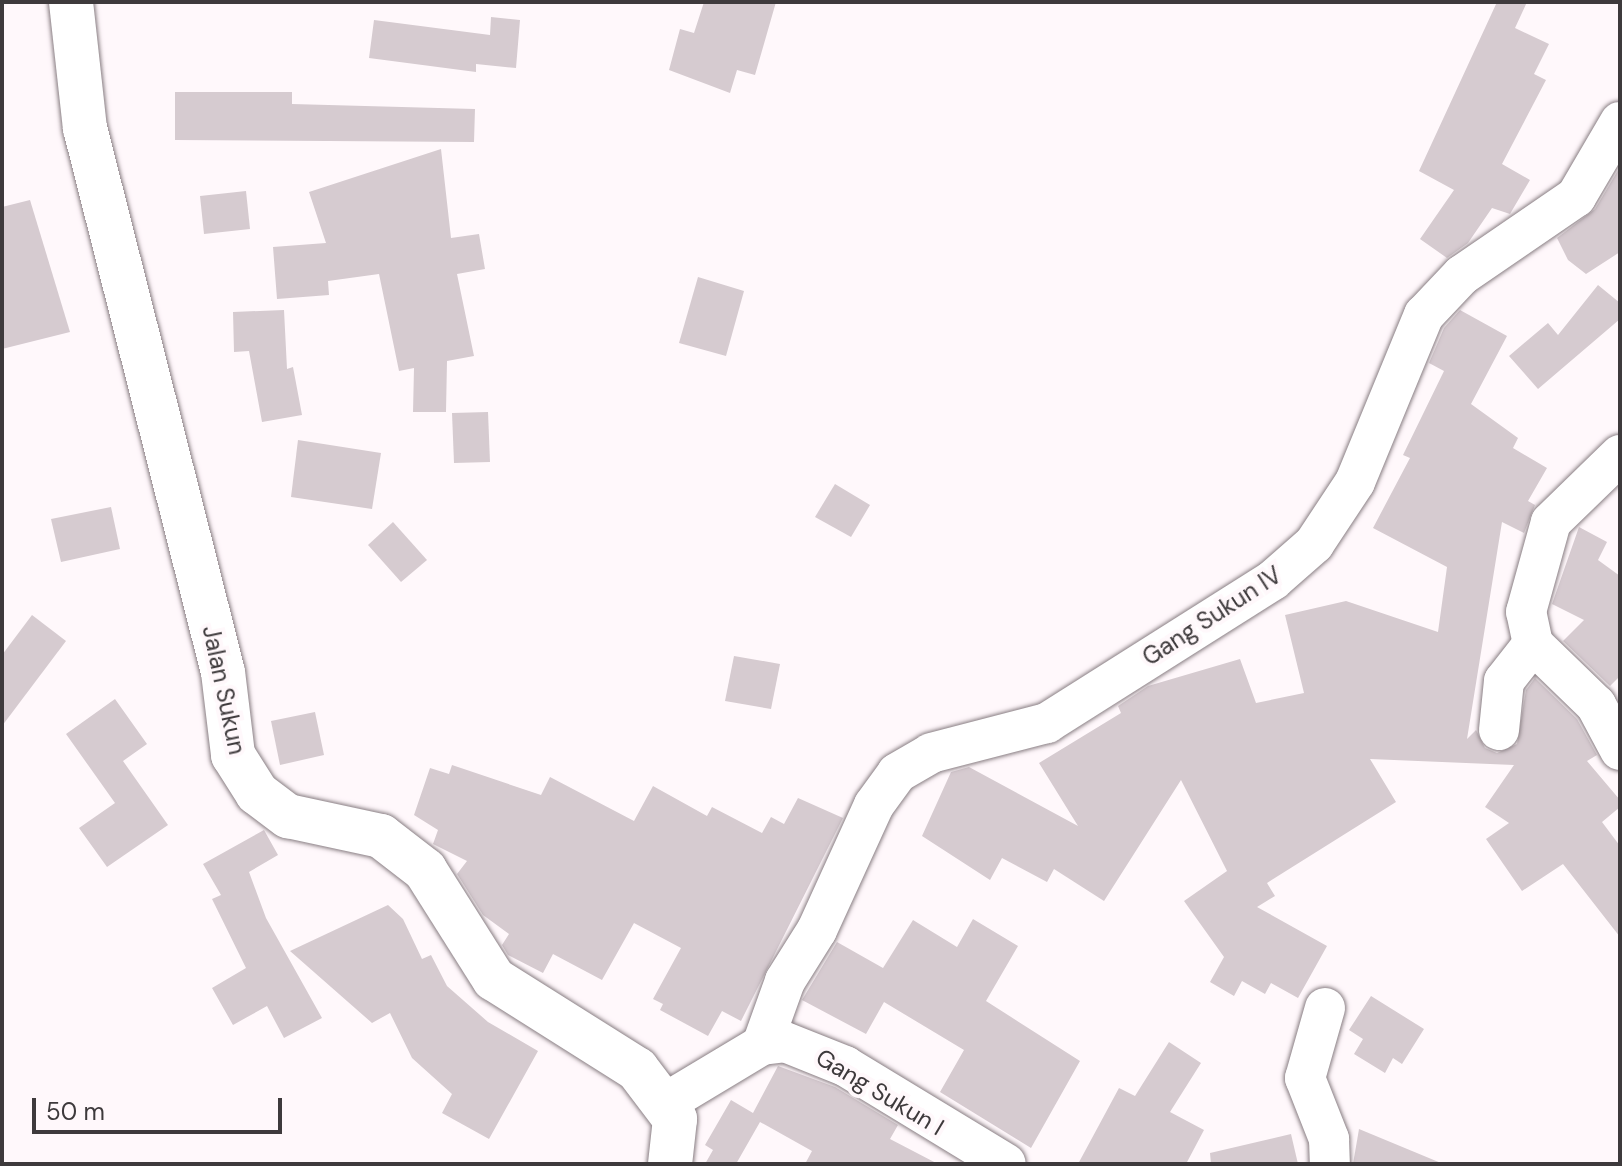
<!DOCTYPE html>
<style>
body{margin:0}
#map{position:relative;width:1622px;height:1166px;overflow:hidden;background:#fff8fb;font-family:"DM Sans",sans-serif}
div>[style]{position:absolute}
.building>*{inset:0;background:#d6cbd0}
.roads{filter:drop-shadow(0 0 2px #897e83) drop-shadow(0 0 2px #897e83)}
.street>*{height:40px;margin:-20px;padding:0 20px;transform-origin:20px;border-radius:20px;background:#fff}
.secondary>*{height:44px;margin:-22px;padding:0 22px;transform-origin:22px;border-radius:22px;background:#fff}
span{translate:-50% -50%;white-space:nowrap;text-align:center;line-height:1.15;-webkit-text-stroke:8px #fff8fb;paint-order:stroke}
.street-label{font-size:24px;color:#3e3a3c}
.frame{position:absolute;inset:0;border:4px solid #3e3a3c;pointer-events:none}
.scale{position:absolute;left:32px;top:1098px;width:250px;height:36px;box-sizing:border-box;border:4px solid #3e3a3c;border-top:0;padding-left:10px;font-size:24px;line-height:28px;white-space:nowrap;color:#3e3a3c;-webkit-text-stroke:6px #fff8fb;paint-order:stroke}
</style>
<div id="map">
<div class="building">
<div style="clip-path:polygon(704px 2px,776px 2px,755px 75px,737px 70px,730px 93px,669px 70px,680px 29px,694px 33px)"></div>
<div style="clip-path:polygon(1497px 2px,1527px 2px,1515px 28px,1549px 44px,1534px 74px,1546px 80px,1502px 164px,1530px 180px,1510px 214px,1492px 208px,1468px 243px,1447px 258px,1420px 239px,1454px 190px,1419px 171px)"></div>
<div style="clip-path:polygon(491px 17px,520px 20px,516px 68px,476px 64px,476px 72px,369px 58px,374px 20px,490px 35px)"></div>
<div style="clip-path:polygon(175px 92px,292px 92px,292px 104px,475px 109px,474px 142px,175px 140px)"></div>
<div style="clip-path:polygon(441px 149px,451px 238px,479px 234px,485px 269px,457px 274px,474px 356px,447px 361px,446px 412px,413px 412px,414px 368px,399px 371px,379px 274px,328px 281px,329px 295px,277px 299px,273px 247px,326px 243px,309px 192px)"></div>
<div style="clip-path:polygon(1620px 167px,1620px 252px,1586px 274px,1568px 260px,1557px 238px,1595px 209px)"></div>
<div style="clip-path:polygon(246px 191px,250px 229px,204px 234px,200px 196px)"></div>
<div style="clip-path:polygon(30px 200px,70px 332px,2px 349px,2px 207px)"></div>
<div style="clip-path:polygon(698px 277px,744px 291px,726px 356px,679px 343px)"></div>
<div style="clip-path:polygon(1598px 285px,1620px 303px,1620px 319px,1538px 389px,1509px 356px,1548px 323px,1558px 335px)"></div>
<div style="clip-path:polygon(284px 310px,287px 369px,293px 367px,302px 415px,262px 422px,249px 351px,234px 352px,233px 312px)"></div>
<div style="clip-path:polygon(1460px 310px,1507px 336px,1471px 404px,1518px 438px,1513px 448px,1547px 468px,1528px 501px,1535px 505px,1524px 533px,1502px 522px,1467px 739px,1476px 730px,1485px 748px,1497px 753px,1517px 744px,1526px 690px,1535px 678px,1577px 719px,1597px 755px,1587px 761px,1620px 800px,1620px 807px,1602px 822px,1620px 846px,1620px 937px,1563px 864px,1522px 891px,1486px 839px,1509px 823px,1485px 807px,1514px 765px,1370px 759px,1396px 802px,1267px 883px,1275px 896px,1257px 907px,1327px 946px,1298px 998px,1271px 983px,1265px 994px,1242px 981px,1234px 996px,1210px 982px,1224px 957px,1184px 901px,1227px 871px,1181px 780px,1104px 901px,1054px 869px,1047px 882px,1002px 858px,990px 880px,922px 836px,951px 772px,969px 767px,1078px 826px,1039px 763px,1121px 713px,1118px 706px,1148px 686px,1240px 659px,1256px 703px,1304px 693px,1285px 615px,1346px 601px,1438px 632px,1447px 567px,1373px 528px,1410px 458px,1403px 455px,1444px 371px,1429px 363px,1444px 328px)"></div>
<div style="clip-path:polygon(488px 412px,490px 462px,454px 463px,452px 413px)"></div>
<div style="clip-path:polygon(298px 440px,381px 453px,372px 509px,291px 497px)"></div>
<div style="clip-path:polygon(835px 484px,870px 505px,851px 537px,815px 517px)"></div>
<div style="clip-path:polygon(111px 507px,120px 549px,61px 562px,51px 519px)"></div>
<div style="clip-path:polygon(393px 522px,427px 560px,401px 582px,368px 545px)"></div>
<div style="clip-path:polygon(1579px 527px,1607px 542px,1598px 560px,1620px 576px,1620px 676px,1610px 686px,1563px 641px,1584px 620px,1552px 604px)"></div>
<div style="clip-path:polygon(32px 615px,66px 641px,2px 726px,2px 655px)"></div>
<div style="clip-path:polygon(734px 656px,780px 664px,771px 709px,725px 701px)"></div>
<div style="clip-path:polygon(115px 699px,147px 744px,123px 761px,168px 825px,107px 867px,79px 828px,115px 803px,66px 734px)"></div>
<div style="clip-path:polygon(315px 712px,324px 755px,280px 765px,271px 721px)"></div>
<div style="clip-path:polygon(452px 765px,541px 795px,550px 777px,634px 821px,653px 786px,707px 816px,712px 807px,762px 833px,771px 817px,784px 824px,798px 798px,843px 818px,741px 1021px,722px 1011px,708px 1036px,660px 1010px,663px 1004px,653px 999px,681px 948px,634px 923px,602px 980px,553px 954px,543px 973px,508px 955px,502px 945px,509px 934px,483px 915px,457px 874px,467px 861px,433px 844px,438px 830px,414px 815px,430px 768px,449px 774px)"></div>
<div style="clip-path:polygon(264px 830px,278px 855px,249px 872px,266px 918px,322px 1018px,284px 1038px,267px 1006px,233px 1025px,212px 988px,246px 968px,212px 899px,221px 895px,203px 864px)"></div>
<div style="clip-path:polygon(388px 905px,403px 919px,422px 959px,431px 955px,447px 986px,488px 1022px,538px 1051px,489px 1139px,442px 1113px,452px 1094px,412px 1058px,390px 1013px,372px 1023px,290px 951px)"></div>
<div style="clip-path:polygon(973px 919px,1018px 946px,986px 1001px,1080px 1061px,1031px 1148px,940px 1092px,964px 1050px,884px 1002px,866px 1034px,802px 1000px,837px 942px,883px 968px,913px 920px,957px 947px)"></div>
<div style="clip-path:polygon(1371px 996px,1424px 1029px,1402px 1064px,1393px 1058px,1385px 1073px,1354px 1054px,1363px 1039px,1349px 1030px)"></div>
<div style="clip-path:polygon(1169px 1042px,1201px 1063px,1170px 1112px,1204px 1130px,1186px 1164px,1078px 1164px,1119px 1088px,1135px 1096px)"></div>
<div style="clip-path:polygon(778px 1066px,835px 1087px,898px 1125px,890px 1139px,938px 1164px,805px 1164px,812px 1151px,760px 1122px,736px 1164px,705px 1164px,713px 1150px,705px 1145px,731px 1100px,753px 1113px)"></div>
<div style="clip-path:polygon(1359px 1129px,1441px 1163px,1441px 1164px,1353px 1164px)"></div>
<div style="clip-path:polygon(1291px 1134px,1298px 1164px,1211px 1164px,1210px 1153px)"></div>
</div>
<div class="roads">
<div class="street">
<div style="left:1533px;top:644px;width:88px;rotate:44.1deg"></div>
<div style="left:1596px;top:705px;width:51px;rotate:61.9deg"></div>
<div style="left:1499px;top:730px;width:49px;rotate:-84.2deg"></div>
<div style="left:1504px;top:681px;width:47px;rotate:-51.9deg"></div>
<div style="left:1533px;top:644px;width:33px;rotate:-102deg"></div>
<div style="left:1526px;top:612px;width:93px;rotate:-74.5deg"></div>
<div style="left:1551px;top:522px;width:96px;rotate:-44.2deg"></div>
<div style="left:1325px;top:1008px;width:73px;rotate:105.9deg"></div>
<div style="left:1305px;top:1078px;width:66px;rotate:68.5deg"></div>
<div style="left:1329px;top:1139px;width:25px;rotate:88deg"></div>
<div style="left:762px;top:1045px;width:68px;rotate:-70.2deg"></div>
<div style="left:785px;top:981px;width:60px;rotate:-57.9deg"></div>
<div style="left:817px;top:930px;width:137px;rotate:-65.5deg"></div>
<div style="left:874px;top:805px;width:39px;rotate:-54deg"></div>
<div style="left:897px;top:773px;width:39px;rotate:-30deg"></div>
<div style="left:931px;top:753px;width:120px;rotate:-14.5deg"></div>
<div style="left:1047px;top:723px;width:267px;rotate:-32.3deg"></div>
<div style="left:1273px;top:580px;width:55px;rotate:-41.3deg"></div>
<div style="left:1314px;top:544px;width:74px;rotate:-56.5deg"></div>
<div style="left:1355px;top:482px;width:181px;rotate:-67.6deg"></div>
<div style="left:1424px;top:315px;width:55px;rotate:-46.5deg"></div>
<div style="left:1462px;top:275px;width:138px;rotate:-34.4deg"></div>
<div style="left:1576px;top:197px;width:87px;rotate:-59.6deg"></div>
<div style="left:667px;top:1102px;width:111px;rotate:-31deg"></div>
<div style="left:762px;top:1045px;width:23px;rotate:-7deg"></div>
<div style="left:785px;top:1042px;width:65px;rotate:21.8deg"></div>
<div style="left:845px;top:1066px;width:188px;rotate:31.3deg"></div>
</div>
<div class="secondary">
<div style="left:71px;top:2px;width:127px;rotate:83.7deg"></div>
<div style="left:85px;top:128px;width:561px;rotate:75.77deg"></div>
<div style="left:223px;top:672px;width:84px;rotate:83.1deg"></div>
<div style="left:233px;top:755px;width:45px;rotate:57.7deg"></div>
<div style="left:257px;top:793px;width:39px;rotate:37deg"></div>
<div style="left:288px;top:816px;width:95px;rotate:12.1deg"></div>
<div style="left:381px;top:836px;width:56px;rotate:37.7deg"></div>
<div style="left:425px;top:870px;width:129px;rotate:57.7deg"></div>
<div style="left:494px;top:979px;width:169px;rotate:32.2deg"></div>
<div style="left:637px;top:1069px;width:63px;rotate:52.8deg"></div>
<div style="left:675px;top:1119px;width:45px;rotate:96.3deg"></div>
</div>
</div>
<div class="street-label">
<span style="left:1212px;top:616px;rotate:-33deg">Gang Sukun IV</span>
<span style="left:224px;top:690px;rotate:78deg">Jalan Sukun</span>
<span style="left:880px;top:1092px;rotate:31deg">Gang Sukun I</span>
</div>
<div class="frame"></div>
<div class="scale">50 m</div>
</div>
